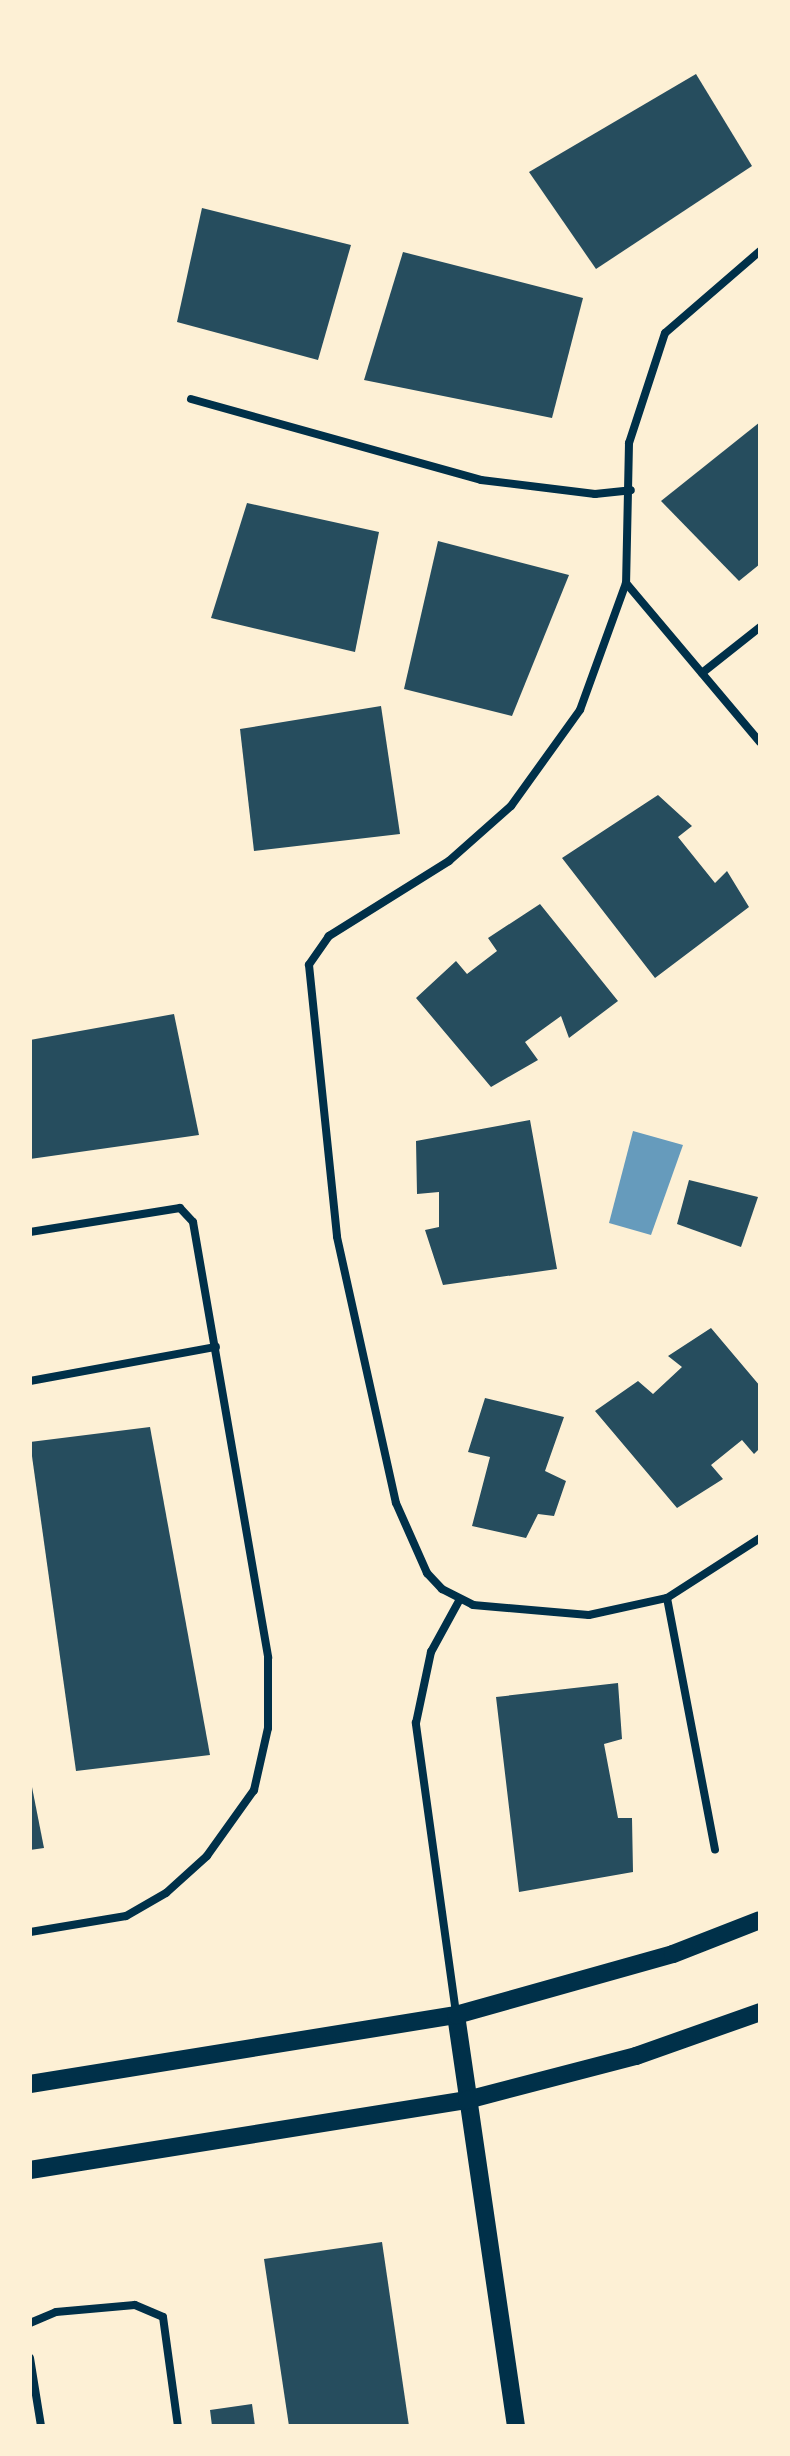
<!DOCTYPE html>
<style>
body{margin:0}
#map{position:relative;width:790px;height:2456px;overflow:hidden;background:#fdf0d5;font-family:"Times New Roman",serif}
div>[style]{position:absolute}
.water>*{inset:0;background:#669bbc}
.building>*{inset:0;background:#264d5e}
.service>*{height:8px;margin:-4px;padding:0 4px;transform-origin:4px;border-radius:4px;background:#003049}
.tertiary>*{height:18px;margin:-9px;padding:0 9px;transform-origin:9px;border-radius:9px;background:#003049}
span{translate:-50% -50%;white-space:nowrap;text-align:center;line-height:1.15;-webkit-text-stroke:10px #fdf0d5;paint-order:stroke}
.frame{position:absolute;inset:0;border:32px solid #fdf0d5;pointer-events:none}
</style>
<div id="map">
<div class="water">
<div style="clip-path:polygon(633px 1131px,683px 1145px,651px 1235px,609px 1223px)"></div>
</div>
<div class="building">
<div style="clip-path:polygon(696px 74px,752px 166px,596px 269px,529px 172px)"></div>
<div style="clip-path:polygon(202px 208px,351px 245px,318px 360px,177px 322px)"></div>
<div style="clip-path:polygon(403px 252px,583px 298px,552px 418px,364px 380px)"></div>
<div style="clip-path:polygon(760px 422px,760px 564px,739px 581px,661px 501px)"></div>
<div style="clip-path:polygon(247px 503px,379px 532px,355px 652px,211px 618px)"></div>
<div style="clip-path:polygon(438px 541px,569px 575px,512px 716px,404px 689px)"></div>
<div style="clip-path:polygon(381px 706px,400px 834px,254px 851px,240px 729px)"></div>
<div style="clip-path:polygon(658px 795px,692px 826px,678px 837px,715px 883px,727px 871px,749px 907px,655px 978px,562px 858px)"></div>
<div style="clip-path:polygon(540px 904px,618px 1001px,569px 1038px,561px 1016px,525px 1042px,538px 1060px,491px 1087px,416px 998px,456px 961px,467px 974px,497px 951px,488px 938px)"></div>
<div style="clip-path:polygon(174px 1014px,199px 1135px,30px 1159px,30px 1040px)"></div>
<div style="clip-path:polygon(530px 1120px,557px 1269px,443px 1285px,425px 1230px,439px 1227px,439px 1192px,417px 1194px,416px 1141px)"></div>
<div style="clip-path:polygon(689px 1180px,758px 1197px,741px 1247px,677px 1224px)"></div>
<div style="clip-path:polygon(711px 1328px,760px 1386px,760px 1448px,754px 1454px,742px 1440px,711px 1465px,723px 1479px,677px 1508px,595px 1411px,638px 1381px,653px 1394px,682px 1367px,668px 1356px)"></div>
<div style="clip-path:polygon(485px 1398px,564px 1417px,545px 1471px,566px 1481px,554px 1516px,538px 1514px,526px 1538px,472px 1526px,490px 1457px,468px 1452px)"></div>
<div style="clip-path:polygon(150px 1427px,210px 1755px,76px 1771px,30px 1442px)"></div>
<div style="clip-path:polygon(618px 1683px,622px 1739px,604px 1744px,618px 1818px,632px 1818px,633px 1872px,519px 1892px,496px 1697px)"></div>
<div style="clip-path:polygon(30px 1777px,44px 1848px,30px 1850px)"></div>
<div style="clip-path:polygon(382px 2242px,409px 2426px,289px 2426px,264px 2259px)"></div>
<div style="clip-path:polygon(252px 2404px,255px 2426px,212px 2426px,210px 2410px)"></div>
</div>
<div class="service">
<div style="left:760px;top:251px;width:125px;rotate:139.2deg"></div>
<div style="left:665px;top:333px;width:116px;rotate:108.1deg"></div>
<div style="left:629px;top:443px;width:140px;rotate:91.2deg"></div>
<div style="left:626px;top:583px;width:135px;rotate:109.9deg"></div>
<div style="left:580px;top:710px;width:118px;rotate:125.7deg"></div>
<div style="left:511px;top:806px;width:83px;rotate:138.4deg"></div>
<div style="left:449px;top:861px;width:142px;rotate:148deg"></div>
<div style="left:329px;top:936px;width:35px;rotate:125deg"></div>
<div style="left:309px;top:965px;width:273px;rotate:84.1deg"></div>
<div style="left:337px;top:1237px;width:272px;rotate:77.5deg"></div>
<div style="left:396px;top:1503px;width:77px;rotate:66.1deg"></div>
<div style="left:427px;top:1573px;width:22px;rotate:47deg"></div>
<div style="left:442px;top:1589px;width:35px;rotate:27deg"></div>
<div style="left:473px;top:1605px;width:116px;rotate:4.9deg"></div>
<div style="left:589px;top:1615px;width:80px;rotate:-12.3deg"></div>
<div style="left:667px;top:1598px;width:111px;rotate:-32.8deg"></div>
<div style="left:191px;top:399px;width:301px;rotate:15.6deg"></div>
<div style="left:481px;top:480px;width:115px;rotate:7deg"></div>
<div style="left:595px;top:494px;width:36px;rotate:-6deg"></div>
<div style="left:626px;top:583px;width:208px;rotate:49.9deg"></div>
<div style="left:702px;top:673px;width:74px;rotate:-38.4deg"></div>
<div style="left:30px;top:1232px;width:152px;rotate:-9.1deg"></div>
<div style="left:180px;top:1208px;width:19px;rotate:47deg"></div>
<div style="left:193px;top:1222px;width:442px;rotate:80.2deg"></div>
<div style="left:268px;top:1658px;width:70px;rotate:90deg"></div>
<div style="left:268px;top:1728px;width:64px;rotate:102.7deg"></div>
<div style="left:254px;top:1790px;width:81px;rotate:125.5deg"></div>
<div style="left:207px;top:1856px;width:55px;rotate:137.9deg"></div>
<div style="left:166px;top:1893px;width:46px;rotate:150.1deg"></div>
<div style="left:126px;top:1916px;width:97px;rotate:170.5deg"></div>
<div style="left:30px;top:1381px;width:189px;rotate:-10.4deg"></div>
<div style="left:667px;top:1598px;width:256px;rotate:79.2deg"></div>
<div style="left:456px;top:2013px;width:293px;rotate:-97.9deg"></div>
<div style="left:416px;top:1723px;width:73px;rotate:-78.1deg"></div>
<div style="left:431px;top:1652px;width:60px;rotate:-61.3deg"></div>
<div style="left:30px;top:2323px;width:28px;rotate:-23deg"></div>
<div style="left:56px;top:2312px;width:79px;rotate:-5.1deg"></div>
<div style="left:135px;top:2305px;width:30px;rotate:23deg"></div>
<div style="left:163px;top:2317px;width:110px;rotate:82.2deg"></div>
<div style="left:30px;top:2358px;width:69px;rotate:80.8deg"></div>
</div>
<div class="tertiary">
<div style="left:456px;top:2015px;width:415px;rotate:81.7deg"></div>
<div style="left:30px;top:2084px;width:432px;rotate:-9.2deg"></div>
<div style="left:456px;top:2015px;width:225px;rotate:-15.7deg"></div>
<div style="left:673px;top:1954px;width:93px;rotate:-21.3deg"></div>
<div style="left:30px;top:2170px;width:443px;rotate:-9.1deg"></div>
<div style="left:467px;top:2100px;width:175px;rotate:-14.6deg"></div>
<div style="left:636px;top:2056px;width:132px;rotate:-19.5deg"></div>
</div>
<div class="frame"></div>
</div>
